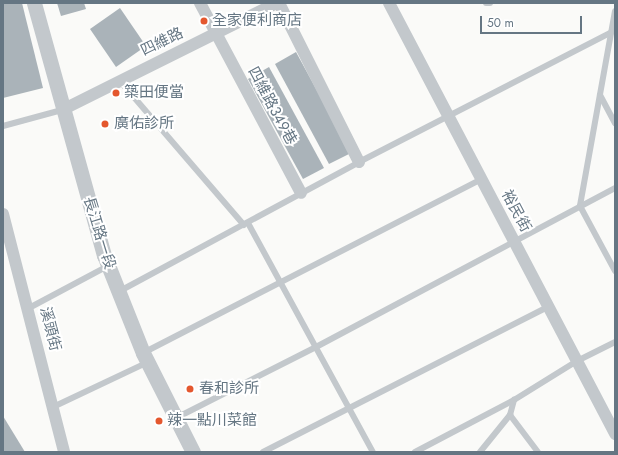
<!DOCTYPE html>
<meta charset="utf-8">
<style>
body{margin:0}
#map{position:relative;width:618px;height:455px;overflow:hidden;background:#fafaf8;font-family:Jost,"Noto Sans TC",sans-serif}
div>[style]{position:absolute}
.building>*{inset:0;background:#aab3b9}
.service>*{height:6px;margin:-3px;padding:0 3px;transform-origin:3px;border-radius:3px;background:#c3c8cc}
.minor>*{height:12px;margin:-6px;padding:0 6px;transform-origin:6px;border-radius:6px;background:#c3c8cc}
.tertiary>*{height:15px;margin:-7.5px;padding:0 7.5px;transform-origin:7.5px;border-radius:7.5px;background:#c3c8cc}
.dots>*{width:11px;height:11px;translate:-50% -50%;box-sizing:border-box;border:2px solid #fff;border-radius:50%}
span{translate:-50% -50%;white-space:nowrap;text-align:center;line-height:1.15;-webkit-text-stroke:4px #fff;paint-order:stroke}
.poi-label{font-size:15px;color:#657683}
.left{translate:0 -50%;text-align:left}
.street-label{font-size:15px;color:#657683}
.frame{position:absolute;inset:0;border:4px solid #657683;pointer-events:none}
.scale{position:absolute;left:480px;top:16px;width:102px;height:18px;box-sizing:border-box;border:2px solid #657683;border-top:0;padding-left:5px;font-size:12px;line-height:14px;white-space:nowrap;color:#657683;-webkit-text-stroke:3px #fff;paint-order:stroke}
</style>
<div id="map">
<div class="building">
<div style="clip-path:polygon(3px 3px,22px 3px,43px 88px,3px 98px)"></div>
<div style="clip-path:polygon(57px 3px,84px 3px,86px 9px,61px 16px)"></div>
<div style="clip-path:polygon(120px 8px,146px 46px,116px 67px,90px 29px)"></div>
<div style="clip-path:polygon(296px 52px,351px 153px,329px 164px,275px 64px)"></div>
<div style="clip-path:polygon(269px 67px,324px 168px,303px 179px,248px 79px)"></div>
<div style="clip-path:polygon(3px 416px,25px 452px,3px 452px)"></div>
</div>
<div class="service">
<div style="left:486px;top:3px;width:4px"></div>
<div style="left:615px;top:11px;width:198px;rotate:100.2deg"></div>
<div style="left:580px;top:206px;width:74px;rotate:61.7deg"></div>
<div style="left:120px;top:81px;width:190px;rotate:49.3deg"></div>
<div style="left:600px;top:95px;width:32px;rotate:62deg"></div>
<div style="left:3px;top:126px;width:61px;rotate:-15.2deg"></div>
<div style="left:248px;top:223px;width:261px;rotate:61.4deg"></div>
<div style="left:118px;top:292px;width:274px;rotate:-28.3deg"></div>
<div style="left:359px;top:162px;width:284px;rotate:-27.2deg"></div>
<div style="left:29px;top:308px;width:89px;rotate:-28deg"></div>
<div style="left:143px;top:353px;width:380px;rotate:-27.2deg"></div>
<div style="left:53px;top:407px;width:105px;rotate:-25.3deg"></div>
<div style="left:510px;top:415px;width:46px;rotate:52.9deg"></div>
<div style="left:176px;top:418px;width:157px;rotate:-26.9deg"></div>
<div style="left:316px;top:347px;width:339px;rotate:-28deg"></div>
<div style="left:263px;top:452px;width:320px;rotate:-27deg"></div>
<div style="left:415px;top:452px;width:112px;rotate:-27.7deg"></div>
<div style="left:514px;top:400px;width:74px;rotate:-31.8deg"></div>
<div style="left:577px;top:361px;width:42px;rotate:-26.6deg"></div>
<div style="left:480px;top:452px;width:48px;rotate:-51deg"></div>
<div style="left:510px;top:415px;width:16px;rotate:-75deg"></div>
</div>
<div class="minor">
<div style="left:200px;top:3px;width:215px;rotate:62deg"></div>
<div style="left:279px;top:3px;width:178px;rotate:63.3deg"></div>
<div style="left:389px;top:3px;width:487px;rotate:62.3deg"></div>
<div style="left:62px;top:110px;width:240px;rotate:-26.5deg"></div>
<div style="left:3px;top:214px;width:246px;rotate:75.6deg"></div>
</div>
<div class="tertiary">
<div style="left:34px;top:3px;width:262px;rotate:74.5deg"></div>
<div style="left:104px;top:255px;width:105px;rotate:68.3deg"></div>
<div style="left:143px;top:353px;width:111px;rotate:63.2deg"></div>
</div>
<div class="dots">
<div style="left:204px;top:21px;background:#e4572e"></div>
<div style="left:116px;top:93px;background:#e4572e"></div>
<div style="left:105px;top:124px;background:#e4572e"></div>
<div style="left:190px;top:389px;background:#e4572e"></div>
<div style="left:159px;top:421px;background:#e4572e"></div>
</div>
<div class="poi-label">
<span class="left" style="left:212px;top:21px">全家便利商店</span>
<span class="left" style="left:124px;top:93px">築田便當</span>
<span class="left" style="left:114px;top:124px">廣佑診所</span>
<span class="left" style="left:199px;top:389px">春和診所</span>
<span class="left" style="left:167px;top:421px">辣一點川菜館</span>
</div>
<div class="street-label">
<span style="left:162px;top:42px;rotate:-26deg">四維路</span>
<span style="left:272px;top:106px;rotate:62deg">四維路349巷</span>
<span style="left:516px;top:211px;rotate:62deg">裕民街</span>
<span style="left:99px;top:233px;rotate:73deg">長江路一段</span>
<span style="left:50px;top:329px;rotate:76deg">溪頭街</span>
</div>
<div class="frame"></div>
<div class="scale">50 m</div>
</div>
